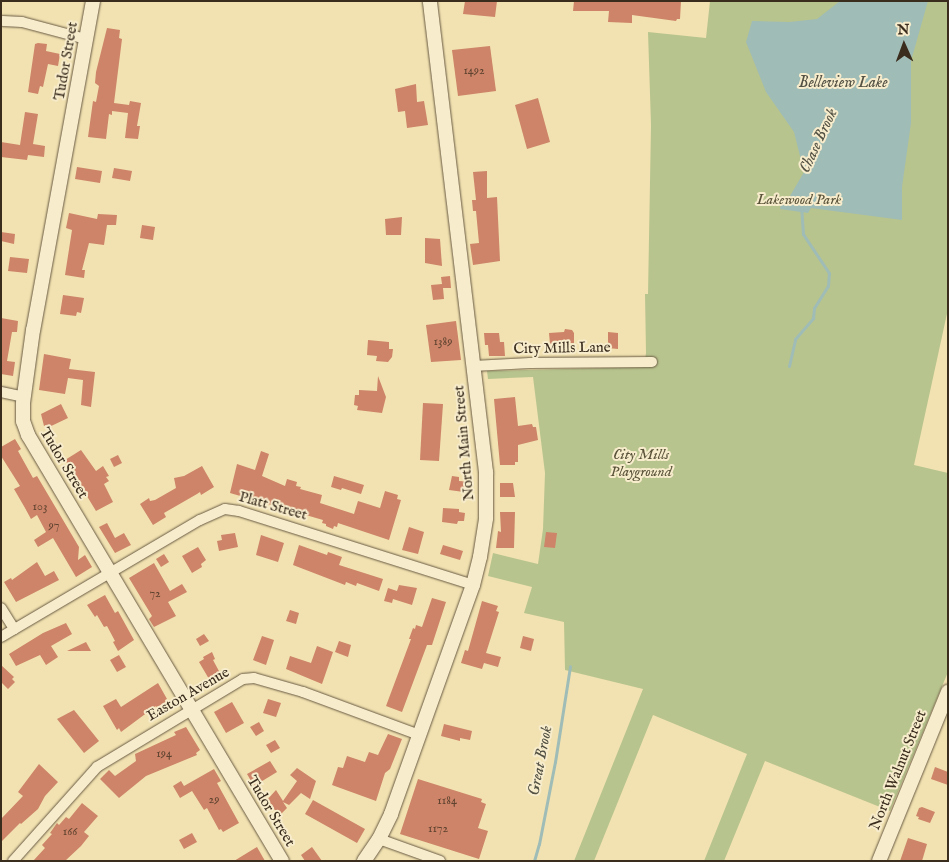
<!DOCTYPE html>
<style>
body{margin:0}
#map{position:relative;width:949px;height:862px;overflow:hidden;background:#f2e2b1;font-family:"IM FELL English",serif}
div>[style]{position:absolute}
.green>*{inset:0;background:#b8c48e}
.water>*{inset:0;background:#9fbcb6}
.stream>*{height:3px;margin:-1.5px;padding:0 1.5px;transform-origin:1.5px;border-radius:1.5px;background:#9fbcb6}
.building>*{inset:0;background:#cd8468}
.roads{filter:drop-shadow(0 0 1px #685a43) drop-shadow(0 0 1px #685a43)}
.street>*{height:10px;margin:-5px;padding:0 5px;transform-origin:5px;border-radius:5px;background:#f7eccc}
.secondary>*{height:14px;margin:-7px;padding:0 7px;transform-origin:7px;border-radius:7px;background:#f7eccc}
span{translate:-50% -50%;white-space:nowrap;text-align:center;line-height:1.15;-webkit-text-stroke:4px #f7eccc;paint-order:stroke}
.number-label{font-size:12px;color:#5f4330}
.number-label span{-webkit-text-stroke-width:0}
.street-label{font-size:15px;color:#3a2d1e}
.park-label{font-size:15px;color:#5a533a;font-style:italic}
.water-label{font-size:16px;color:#535144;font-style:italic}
.frame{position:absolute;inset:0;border:2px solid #3a2d1e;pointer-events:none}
.north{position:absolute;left:879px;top:20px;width:50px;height:50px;-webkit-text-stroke:4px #f7eccc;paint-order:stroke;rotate:358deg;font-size:14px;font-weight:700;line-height:20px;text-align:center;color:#3a2d1e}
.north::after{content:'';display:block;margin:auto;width:18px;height:22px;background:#3a2d1e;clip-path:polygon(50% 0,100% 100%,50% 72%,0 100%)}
</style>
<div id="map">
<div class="green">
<div style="clip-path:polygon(710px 1px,948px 1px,948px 309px,914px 465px,948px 473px,948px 672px,890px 811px,765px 761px,724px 861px,704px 861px,747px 754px,653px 715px,594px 861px,574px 861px,643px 689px,565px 670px,564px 622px,524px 613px,532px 587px,488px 576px,493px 553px,538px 564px,543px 529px,545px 473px,533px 377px,488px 379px,487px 371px,644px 367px,646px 353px,645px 294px,648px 294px,651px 125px,648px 32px,706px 38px)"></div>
</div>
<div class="water">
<div style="clip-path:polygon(840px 1px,928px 1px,911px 61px,911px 123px,902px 187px,902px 220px,811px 208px,808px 213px,780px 209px,782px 199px,790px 196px,804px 172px,794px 132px,766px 92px,746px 42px,752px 21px,789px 22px,817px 19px)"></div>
</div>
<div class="stream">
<div style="left:789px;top:366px;width:28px;rotate:-77deg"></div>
<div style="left:795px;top:339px;width:28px;rotate:-49deg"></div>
<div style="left:813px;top:318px;width:10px;rotate:-84deg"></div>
<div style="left:814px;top:308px;width:26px;rotate:-58deg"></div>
<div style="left:828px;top:286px;width:13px;rotate:-86deg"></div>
<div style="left:829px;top:273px;width:47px;rotate:-123.7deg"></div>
<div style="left:803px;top:234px;width:26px;rotate:-94deg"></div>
<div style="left:534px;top:861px;width:18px;rotate:-74deg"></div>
<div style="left:539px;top:844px;width:84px;rotate:-79deg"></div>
<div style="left:555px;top:762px;width:97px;rotate:-81.1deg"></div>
</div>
<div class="building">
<div style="clip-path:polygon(465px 1px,497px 1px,495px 17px,463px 14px)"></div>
<div style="clip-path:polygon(574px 1px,681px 1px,680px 19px,677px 19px,676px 21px,632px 15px,632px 23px,608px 22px,609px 11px,573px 11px)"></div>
<div style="clip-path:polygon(107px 28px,120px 30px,119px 38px,122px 39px,114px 103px,129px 105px,130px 101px,141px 103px,137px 126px,140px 126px,138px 139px,125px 138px,128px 113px,112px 111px,112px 115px,109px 114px,106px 139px,88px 137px,93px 101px,96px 102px,99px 86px,95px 83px,96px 72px)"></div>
<div style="clip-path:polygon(38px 43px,47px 44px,46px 51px,60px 54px,58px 66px,48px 64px,43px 87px,40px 86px,38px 94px,28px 92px,35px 44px)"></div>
<div style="clip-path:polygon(490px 46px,496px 91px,458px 96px,452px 50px)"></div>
<div style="clip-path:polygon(416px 84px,417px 102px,424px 101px,428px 125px,407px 128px,405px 111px,398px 112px,395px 89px)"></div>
<div style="clip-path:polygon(538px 98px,550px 142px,527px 149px,515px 105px)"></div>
<div style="clip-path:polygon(25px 112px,38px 114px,33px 144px,45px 146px,44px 157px,28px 155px,27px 160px,1px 157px,1px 142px,20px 145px)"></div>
<div style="clip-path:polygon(77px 167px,102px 171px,100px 183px,75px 179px)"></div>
<div style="clip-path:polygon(114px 168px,132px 171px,130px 181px,112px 178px)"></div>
<div style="clip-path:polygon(487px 171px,487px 198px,497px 197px,500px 261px,473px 265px,470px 244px,479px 243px,476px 211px,473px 211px,472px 200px,476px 200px,473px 172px)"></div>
<div style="clip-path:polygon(69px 213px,97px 219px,98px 214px,117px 215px,116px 225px,107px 225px,104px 245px,89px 243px,82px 270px,85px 270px,84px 278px,65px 275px,72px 230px,66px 228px)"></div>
<div style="clip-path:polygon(402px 217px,401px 235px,386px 235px,385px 219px)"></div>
<div style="clip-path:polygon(142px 225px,155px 227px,153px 240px,140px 238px)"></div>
<div style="clip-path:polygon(1px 232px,15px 234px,14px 244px,1px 241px)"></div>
<div style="clip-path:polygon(425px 238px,440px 239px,442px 266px,425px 263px)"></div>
<div style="clip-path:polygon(10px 257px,29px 259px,27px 273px,8px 271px)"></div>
<div style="clip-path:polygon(450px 276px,451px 288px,443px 288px,444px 299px,433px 300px,431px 285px,442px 284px,441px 277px)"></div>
<div style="clip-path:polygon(63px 295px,84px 298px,81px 313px,77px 312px,76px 316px,60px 314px)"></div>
<div style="clip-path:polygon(1px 318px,18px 321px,17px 332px,12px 332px,7px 361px,15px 362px,13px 376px,1px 374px)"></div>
<div style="clip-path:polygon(456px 321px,461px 360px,431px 362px,426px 325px)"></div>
<div style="clip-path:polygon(565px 329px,572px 330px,574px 333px,574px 343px,570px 343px,570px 345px,550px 344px,549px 333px,564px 332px)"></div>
<div style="clip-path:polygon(608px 332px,618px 333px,618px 349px,608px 348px)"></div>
<div style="clip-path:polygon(484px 333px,499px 333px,500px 342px,504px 342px,505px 356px,489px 356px,488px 345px,485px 345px)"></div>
<div style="clip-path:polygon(368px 340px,389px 342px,389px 349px,393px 349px,392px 357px,388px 362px,376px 361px,377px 356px,367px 355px)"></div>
<div style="clip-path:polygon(44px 354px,71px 359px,69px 369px,95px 372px,91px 407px,81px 405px,83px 380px,68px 378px,65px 394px,39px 390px)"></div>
<div style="clip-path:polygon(378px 376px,386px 397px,382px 413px,357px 410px,358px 406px,354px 405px,355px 395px,359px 395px,359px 390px,377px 391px)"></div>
<div style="clip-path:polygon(515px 397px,518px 426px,532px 424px,533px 427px,536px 427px,538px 440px,518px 445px,518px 462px,515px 462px,515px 465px,500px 465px,494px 399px)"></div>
<div style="clip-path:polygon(423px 403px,443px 404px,439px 461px,420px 460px)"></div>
<div style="clip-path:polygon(61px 404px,68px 418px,47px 428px,46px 425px,44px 426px,41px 414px)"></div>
<div style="clip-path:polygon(15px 439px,21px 449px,18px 451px,33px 478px,37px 476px,79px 547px,78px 560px,85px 555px,92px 567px,76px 577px,53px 538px,38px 547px,34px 540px,46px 532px,37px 515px,31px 519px,25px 508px,14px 489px,20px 486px,1px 456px,1px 447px)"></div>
<div style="clip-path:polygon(81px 450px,96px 471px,103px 466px,109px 476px,106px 477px,109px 481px,104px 484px,113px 502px,96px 511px,65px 460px)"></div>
<div style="clip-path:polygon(261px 451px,269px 454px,262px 476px,285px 486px,287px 479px,297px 482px,296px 486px,301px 487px,300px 489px,322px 495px,320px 503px,354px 514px,358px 501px,380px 508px,385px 491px,398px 495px,397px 499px,401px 500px,389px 540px,338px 523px,337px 527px,334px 526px,333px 529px,326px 526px,326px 524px,322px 523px,323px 520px,230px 493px,237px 464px,255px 470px)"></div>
<div style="clip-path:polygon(118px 455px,122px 463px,114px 467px,110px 459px)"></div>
<div style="clip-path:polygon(202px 466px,214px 487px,201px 495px,200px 492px,197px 494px,164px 513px,166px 517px,153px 525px,140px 504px,149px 498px,150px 501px,155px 500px,176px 488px,174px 478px,184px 476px)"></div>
<div style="clip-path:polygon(334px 476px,364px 485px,361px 494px,342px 488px,341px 490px,331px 487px)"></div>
<div style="clip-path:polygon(452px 476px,459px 477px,459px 481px,473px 482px,471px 493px,449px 490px)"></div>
<div style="clip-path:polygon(500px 483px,513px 483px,515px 497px,500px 497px)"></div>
<div style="clip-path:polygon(443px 508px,459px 509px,459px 512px,465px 513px,464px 521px,458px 521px,457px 524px,442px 522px)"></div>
<div style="clip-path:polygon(500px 512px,515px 512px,514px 548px,496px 548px,498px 531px,501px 532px)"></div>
<div style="clip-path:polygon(107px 523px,115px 538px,124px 533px,131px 545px,115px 553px,99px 527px)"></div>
<div style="clip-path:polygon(409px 527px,424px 532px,418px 554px,402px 550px)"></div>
<div style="clip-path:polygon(546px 532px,557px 533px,555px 548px,544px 547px)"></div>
<div style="clip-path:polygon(235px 533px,238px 547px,219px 551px,217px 541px,222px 540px,221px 535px)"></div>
<div style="clip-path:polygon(261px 535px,284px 543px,278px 562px,256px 555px)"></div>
<div style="clip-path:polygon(299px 545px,327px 555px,328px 552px,342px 557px,339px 565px,383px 579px,379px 591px,357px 583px,356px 586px,346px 582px,345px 585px,293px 565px)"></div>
<div style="clip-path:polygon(443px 545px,463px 551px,460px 560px,440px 554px)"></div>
<div style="clip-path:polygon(198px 547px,206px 560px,201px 564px,202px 567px,192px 573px,182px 556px)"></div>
<div style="clip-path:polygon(164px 554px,169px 562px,161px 567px,156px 559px)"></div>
<div style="clip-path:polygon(37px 562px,45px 576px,54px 571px,59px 580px,16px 602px,4px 582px,11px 578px,12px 580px)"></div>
<div style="clip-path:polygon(154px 563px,170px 591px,182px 584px,187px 592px,168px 602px,176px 616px,154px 627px,149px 619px,152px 616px,129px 578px)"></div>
<div style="clip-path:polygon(399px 585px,417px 588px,412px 605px,393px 599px,392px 603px,384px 601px,388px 588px,397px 591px)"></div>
<div style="clip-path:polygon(105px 595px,115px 613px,118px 611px,134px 640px,118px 651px,113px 642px,115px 641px,107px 626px,104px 627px,97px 615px,95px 617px,87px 605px)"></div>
<div style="clip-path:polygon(432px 598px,446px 602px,432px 645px,427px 645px,402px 712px,386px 706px,411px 639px,409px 639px,413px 628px,415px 629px,416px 625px,422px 627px)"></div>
<div style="clip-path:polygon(482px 601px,498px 606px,496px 611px,499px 612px,486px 653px,501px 657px,498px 667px,484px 663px,482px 669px,461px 663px,465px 650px,468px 651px)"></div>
<div style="clip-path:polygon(290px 610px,299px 613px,296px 624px,286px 621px)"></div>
<div style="clip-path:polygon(66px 623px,72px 634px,51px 646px,58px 657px,46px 665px,40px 655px,16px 666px,9px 654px,43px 633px)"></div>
<div style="clip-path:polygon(204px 634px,209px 641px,200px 646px,196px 639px)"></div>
<div style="clip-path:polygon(262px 636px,274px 640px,266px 665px,253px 660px)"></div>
<div style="clip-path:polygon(523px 636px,534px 639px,531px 651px,520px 648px)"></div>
<div style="clip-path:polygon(339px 641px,351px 645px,348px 657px,335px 652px)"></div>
<div style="clip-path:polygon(86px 642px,91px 651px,67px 651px)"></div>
<div style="clip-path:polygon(317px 646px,333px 652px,322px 684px,286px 669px,290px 656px,311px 663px)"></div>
<div style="clip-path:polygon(212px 652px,215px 659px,213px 660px,220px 673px,209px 679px,199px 662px,204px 659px,203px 657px)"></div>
<div style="clip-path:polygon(119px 655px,126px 667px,117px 672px,110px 660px)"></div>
<div style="clip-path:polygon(1px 665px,14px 677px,12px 679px,15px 682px,8px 689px,1px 682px)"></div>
<div style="clip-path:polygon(158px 683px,167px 699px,165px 700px,167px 704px,158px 709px,156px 706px,121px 732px,119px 728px,117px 730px,103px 706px,116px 699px,121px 707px)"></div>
<div style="clip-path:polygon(268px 699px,281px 703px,276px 717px,263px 713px)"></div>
<div style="clip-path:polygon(232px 702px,244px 723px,226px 733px,214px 712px)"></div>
<div style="clip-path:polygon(74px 710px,99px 741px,84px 753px,57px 719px)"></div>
<div style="clip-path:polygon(259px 722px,264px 731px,256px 736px,250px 727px)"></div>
<div style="clip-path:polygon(444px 724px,472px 731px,470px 740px,460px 738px,460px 741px,441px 736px)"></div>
<div style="clip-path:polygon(186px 727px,200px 750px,196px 753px,197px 755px,146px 776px,119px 798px,100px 779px,109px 770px,115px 776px,136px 761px,135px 754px,163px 741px,176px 735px,174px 732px)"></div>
<div style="clip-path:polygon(388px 734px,402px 739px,390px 769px,385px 773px,376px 801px,332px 785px,338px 767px,343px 768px,347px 756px,365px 762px,369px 752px,378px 755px)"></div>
<div style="clip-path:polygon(275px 740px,280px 748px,271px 753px,266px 745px)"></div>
<div style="clip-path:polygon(270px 761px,277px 772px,254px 786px,247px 774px)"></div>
<div style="clip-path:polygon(39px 764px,58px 782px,45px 796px,38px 809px,21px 824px,20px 823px,1px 842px,1px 819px,23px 796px,18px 792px)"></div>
<div style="clip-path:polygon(935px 767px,948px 772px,948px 785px,931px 779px)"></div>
<div style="clip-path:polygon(297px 768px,316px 781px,310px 799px,301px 793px,289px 805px,283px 802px,287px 808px,280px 815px,266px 801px,276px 790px,283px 801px,297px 781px,290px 775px)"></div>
<div style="clip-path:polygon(214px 769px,221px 781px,217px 783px,239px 823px,223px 832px,221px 829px,219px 830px,207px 808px,204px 810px,192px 791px,180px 798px,173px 786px,181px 781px,184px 786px)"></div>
<div style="clip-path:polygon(418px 779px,482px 799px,481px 802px,486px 804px,478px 828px,488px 831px,479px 859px,400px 834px)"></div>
<div style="clip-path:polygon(313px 800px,365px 829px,357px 843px,305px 814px)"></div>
<div style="clip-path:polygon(82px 803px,98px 816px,84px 832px,89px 836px,81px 846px,65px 861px,33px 861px,45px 848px,42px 845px,52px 834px,50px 833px,57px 823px,59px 825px,66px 817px,69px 819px)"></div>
<div style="clip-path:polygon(922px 807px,935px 812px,930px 823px,918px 819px,919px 817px,916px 816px,919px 808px)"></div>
<div style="clip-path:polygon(192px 833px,197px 842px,184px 849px,179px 840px)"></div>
<div style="clip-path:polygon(908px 838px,927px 844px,922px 861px,900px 861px)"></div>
<div style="clip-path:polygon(257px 847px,265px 861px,234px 861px)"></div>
<div style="clip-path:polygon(312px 847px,322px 861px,305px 861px,301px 855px)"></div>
</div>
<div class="roads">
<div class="street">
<div style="left:3px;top:21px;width:19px;rotate:3deg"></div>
<div style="left:22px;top:22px;width:66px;rotate:14.9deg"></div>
<div style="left:473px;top:366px;width:57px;rotate:-3deg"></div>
<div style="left:530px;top:363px;width:122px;rotate:-0.5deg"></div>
<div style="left:1px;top:392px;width:24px;rotate:12deg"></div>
<div style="left:1px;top:608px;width:25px;rotate:58deg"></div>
<div style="left:1px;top:637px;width:231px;rotate:-30.5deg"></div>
<div style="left:200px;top:520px;width:27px;rotate:-24deg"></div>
<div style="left:225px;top:509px;width:14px;rotate:8deg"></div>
<div style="left:239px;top:511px;width:245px;rotate:17.5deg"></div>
<div style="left:379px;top:839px;width:65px;rotate:19.8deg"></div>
<div style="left:13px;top:861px;width:126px;rotate:-48.2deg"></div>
<div style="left:97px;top:767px;width:170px;rotate:-31.1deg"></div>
<div style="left:243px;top:679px;width:11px;rotate:-5deg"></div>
<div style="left:254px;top:678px;width:51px;rotate:15.9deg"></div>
<div style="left:303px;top:692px;width:124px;rotate:20.3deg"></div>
</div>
<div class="secondary">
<div style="left:93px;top:1px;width:334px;rotate:100.3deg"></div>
<div style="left:33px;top:330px;width:74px;rotate:97.8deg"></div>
<div style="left:23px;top:403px;width:18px;rotate:90deg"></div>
<div style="left:23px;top:421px;width:15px;rotate:70deg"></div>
<div style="left:28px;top:435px;width:496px;rotate:59.2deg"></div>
<div style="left:364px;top:861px;width:27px;rotate:-56deg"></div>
<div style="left:379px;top:839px;width:28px;rotate:-64deg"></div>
<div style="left:391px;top:814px;width:243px;rotate:-70.3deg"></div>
<div style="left:473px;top:585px;width:29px;rotate:-76deg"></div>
<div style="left:480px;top:557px;width:39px;rotate:-81deg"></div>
<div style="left:486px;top:518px;width:46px;rotate:-90deg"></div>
<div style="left:486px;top:472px;width:474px;rotate:-96.8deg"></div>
<div style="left:879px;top:861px;width:183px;rotate:-67.8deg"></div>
</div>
</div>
<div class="number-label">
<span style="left:474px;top:71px">1492</span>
<span style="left:443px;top:342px">1389</span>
<span style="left:40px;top:507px">103</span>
<span style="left:54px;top:526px">97</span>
<span style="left:155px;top:594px">72</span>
<span style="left:164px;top:754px">194</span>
<span style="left:214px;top:800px">29</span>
<span style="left:447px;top:801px">1184</span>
<span style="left:438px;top:829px">1172</span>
<span style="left:70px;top:832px">166</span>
</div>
<div class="street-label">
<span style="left:66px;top:61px;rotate:-80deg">Tudor Street</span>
<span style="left:562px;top:348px;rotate:-1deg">City Mills Lane</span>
<span style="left:464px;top:443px;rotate:-95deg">North Main Street</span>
<span style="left:64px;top:463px;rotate:59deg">Tudor Street</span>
<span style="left:273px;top:506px;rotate:16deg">Platt Street</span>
<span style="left:188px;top:694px;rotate:-30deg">Easton Avenue</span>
<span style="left:898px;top:770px;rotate:-68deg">North Walnut Street</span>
<span style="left:271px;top:811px;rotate:59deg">Tudor Street</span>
</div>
<div class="park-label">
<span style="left:799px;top:200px">Lakewood Park</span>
<span style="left:641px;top:463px">City Mills<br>Playground</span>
</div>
<div class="water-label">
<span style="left:843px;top:83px">Belleview Lake</span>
<span style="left:819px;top:141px;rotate:-65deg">Chase Brook</span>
<span style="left:541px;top:761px;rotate:-79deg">Great Brook</span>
</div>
<div class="frame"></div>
<div class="north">N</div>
</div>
